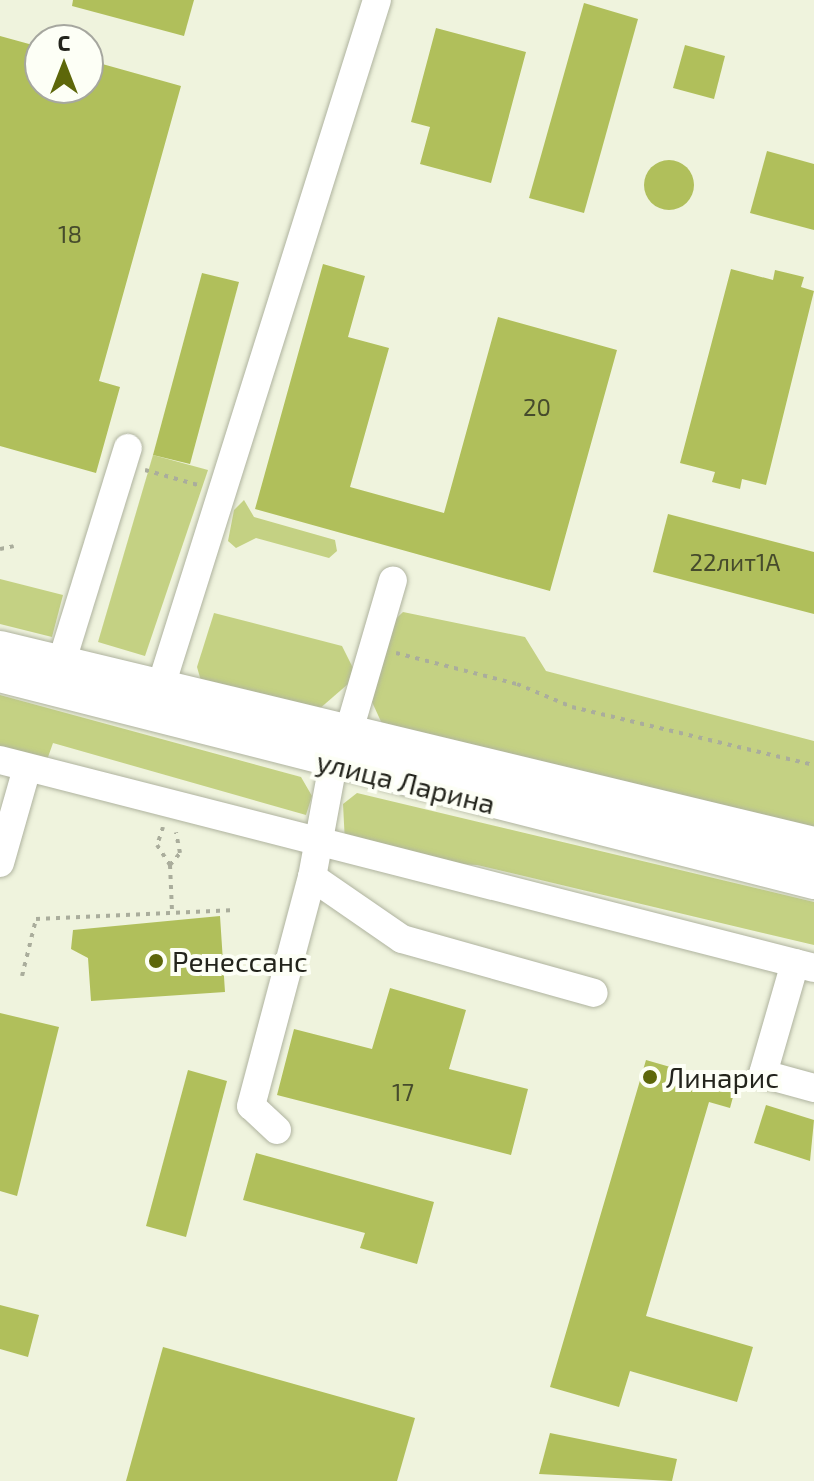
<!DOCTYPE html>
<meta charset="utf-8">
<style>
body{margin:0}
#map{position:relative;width:814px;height:1481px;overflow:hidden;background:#eff3dd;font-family:"Exo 2",sans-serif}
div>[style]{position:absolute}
.green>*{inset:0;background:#c4d183}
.building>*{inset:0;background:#b0bf5b}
.round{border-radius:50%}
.path>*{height:4px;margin-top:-2px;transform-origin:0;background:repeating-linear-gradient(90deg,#aaad9c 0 4px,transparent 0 10px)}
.roads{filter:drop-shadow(0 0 2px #afb39f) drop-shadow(0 0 2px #afb39f)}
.minor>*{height:28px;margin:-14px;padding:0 14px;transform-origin:14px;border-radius:14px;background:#fff}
.major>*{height:36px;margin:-18px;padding:0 18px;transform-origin:18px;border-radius:18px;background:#fff}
.dots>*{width:22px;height:22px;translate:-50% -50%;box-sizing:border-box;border:4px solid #fdfff6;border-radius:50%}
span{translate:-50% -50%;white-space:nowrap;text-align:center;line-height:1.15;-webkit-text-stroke:8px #fdfff6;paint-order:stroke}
.number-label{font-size:24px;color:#464b2c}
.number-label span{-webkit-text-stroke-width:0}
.street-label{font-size:28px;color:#23241c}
.poi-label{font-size:28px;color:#23241c}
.left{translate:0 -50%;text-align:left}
.north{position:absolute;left:24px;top:24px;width:80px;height:80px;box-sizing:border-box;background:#fdfff6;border:2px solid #a6a79f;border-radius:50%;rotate:0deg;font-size:22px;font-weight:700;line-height:32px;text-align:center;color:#23241c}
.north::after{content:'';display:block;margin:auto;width:28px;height:36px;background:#5d670a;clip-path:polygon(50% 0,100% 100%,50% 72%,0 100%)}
</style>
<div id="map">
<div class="green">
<div style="clip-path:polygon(153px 455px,208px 470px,145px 656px,98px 642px)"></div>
<div style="clip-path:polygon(244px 500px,254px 517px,335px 540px,337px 551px,329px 558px,256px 538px,236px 548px,228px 541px,234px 510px)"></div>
<div style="clip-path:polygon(0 579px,63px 595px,52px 637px,0 624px)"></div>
<div style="clip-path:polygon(403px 612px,525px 637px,546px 671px,814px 741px,814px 830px,384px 728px,372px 702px,382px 657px,379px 635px)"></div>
<div style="clip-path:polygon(214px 613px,342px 646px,353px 668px,348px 684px,318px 710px,201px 681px,197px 667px)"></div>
<div style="clip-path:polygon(0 695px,301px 777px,312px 796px,306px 815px,53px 743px,47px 760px,0 747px)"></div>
<div style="clip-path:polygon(357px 793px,814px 902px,814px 945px,477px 865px,415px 862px,345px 843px,343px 804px)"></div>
</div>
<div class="building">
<div style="clip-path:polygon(73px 0,194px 0,184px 36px,72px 6px)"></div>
<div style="clip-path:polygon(584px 3px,638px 19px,584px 213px,529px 198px)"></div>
<div style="clip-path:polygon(436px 28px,526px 52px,491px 183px,420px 164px,430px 127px,411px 122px)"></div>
<div style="clip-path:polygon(0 36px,40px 47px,40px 88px,88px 88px,88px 60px,181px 86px,99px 381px,120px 387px,96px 473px,0 446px)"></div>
<div style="clip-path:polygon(685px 45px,725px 56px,714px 99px,673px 88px)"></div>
<div style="clip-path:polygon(767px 151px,814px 164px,814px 230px,750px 213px)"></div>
<div class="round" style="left:644px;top:160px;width:50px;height:50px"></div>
<div style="clip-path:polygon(323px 264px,365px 276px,348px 337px,389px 348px,350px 487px,444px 513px,498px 317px,617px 350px,550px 591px,255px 509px)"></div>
<div style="clip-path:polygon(731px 269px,773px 280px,775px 270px,804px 277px,801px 287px,814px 291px,766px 485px,742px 479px,740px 489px,712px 482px,715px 472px,680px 463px)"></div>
<div style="clip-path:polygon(202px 273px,239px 282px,190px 464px,153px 455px)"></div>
<div style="clip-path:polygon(668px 514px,814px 552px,814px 614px,653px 572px)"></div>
<div style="clip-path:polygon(220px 916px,225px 992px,91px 1001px,88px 958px,71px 949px,73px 930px)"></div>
<div style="clip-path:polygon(390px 988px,466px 1010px,449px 1069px,528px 1089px,511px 1155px,277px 1095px,294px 1029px,372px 1049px)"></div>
<div style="clip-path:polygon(0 1013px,59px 1027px,17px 1196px,0 1191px)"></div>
<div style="clip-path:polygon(646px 1060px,736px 1086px,730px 1108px,709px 1102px,646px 1316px,753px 1347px,737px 1402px,630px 1371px,619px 1407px,550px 1387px)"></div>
<div style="clip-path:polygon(188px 1070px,227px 1081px,186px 1237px,146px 1226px)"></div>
<div style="clip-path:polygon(766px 1105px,814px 1120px,810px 1161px,754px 1143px)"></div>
<div style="clip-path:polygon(256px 1153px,434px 1202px,417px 1264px,360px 1248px,365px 1233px,243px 1200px)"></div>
<div style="clip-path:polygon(0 1305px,39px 1315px,28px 1357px,0 1349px)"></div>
<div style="clip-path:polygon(163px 1347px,415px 1418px,397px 1481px,126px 1481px)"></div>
<div style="clip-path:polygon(550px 1433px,677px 1459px,672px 1481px,539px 1474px)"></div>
</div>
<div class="path">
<div style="left:145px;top:470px;width:55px;rotate:15.8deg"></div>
<div style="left:0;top:549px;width:14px;rotate:-12deg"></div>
<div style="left:396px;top:653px;width:125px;rotate:14.4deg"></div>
<div style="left:517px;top:684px;width:60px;rotate:22.7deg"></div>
<div style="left:572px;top:707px;width:249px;rotate:13.5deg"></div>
<div style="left:163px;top:827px;width:19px;rotate:108deg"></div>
<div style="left:157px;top:845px;width:24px;rotate:57deg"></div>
<div style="left:170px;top:865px;width:45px;rotate:87.5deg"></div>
<div style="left:170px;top:865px;width:16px;rotate:-50deg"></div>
<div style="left:180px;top:853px;width:21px;rotate:-101deg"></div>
<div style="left:22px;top:976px;width:59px;rotate:-76.2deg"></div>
<div style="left:36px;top:919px;width:200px;rotate:-2.6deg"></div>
</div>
<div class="roads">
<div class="minor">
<div style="left:61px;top:664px;width:226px;rotate:-72.8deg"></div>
<div style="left:160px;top:689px;width:722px;rotate:-72.52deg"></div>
<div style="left:348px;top:734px;width:160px;rotate:-73.7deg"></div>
<div style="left:0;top:760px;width:840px;rotate:14.33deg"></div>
<div style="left:333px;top:764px;width:115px;rotate:100.5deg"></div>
<div style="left:312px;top:877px;width:109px;rotate:34.6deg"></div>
<div style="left:402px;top:939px;width:199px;rotate:15.7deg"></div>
<div style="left:0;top:863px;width:99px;rotate:-74.1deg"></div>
<div style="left:795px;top:963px;width:116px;rotate:106.1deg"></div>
<div style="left:763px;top:1074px;width:53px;rotate:15.4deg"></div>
<div style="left:277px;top:1130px;width:35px;rotate:-137deg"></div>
<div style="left:251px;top:1106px;width:237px;rotate:-75.1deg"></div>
</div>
<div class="major">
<div style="left:0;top:649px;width:837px;rotate:13.54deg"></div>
<div style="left:0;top:674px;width:840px;rotate:14.27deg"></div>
</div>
</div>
<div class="dots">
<div style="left:156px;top:961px;background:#5d670a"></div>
<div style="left:650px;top:1077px;background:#5d670a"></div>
</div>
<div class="number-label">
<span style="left:70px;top:234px">18</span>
<span style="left:537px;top:407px">20</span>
<span style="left:735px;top:562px">22лит1А</span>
<span style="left:403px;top:1092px">17</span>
</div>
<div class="street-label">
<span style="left:406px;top:782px;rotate:14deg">улица Ларина</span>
</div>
<div class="poi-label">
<span class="left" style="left:172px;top:961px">Ренессанс</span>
<span class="left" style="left:666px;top:1077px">Линарис</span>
</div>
<div class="north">С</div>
</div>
